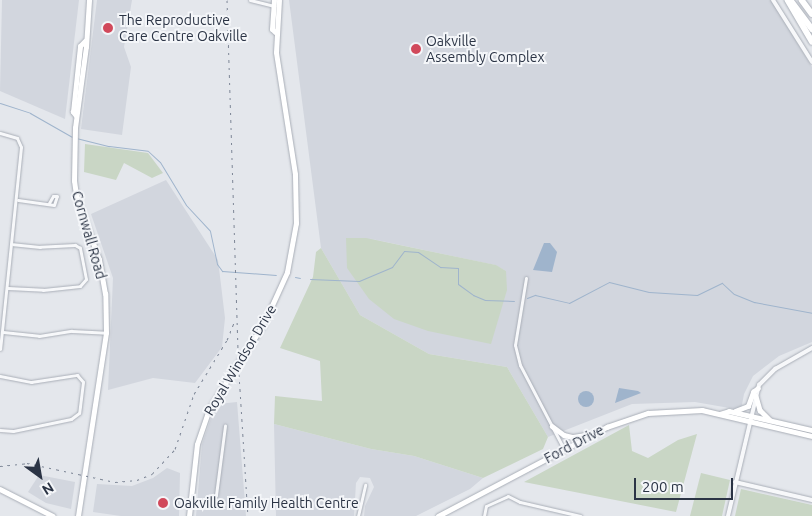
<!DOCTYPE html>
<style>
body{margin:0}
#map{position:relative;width:812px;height:516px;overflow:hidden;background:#e4e7ec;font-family:Ubuntu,sans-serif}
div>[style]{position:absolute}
.built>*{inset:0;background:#d2d6de}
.green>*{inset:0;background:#c9d6c5}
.water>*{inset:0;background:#9fb4cc}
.round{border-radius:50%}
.stream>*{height:1px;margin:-0.5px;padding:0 0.5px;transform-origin:0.5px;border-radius:0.5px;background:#9fb4cc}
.roads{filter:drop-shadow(0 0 1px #a9aeb7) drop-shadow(0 0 1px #a9aeb7)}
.minor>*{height:3px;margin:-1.5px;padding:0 1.5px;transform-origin:1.5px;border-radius:1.5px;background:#f7f8fa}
.tertiary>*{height:4px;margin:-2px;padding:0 2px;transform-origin:2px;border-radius:2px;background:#f7f8fa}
.secondary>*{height:4.5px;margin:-2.25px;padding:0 2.25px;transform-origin:2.25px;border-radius:2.25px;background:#fff}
.primary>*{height:5px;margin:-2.5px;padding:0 2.5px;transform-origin:2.5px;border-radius:2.5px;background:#fff}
.motorway>*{height:5.5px;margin:-2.75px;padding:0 2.75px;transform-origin:2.75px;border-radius:2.75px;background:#fff}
.rail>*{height:1px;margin-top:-0.5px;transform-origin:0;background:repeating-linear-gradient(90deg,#7d8696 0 2.5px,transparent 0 7.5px)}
.bridges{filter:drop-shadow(0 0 1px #a3abb8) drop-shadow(0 0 1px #a3abb8)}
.primary-bridge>*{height:5px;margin:-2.5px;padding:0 2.5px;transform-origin:2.5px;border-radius:2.5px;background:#fff}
.dots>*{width:14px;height:14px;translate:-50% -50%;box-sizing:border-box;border:2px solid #f4f6f9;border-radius:50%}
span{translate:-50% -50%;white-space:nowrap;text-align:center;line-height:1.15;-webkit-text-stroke:4px #f4f6f9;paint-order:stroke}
.poi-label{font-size:14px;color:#2b3445}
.left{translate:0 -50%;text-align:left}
.street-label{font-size:14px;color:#2b3445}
.north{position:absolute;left:15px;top:451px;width:50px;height:50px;-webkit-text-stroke:4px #f4f6f9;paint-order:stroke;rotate:148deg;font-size:14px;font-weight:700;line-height:20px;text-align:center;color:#2b3445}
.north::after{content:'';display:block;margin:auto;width:18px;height:22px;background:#2b3445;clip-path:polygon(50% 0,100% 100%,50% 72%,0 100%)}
.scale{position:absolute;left:634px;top:478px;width:99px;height:22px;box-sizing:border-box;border:2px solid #2b3445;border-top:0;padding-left:6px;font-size:15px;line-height:18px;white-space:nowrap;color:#2b3445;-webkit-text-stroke:4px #f4f6f9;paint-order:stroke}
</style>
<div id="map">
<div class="built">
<div style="clip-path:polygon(2px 0,79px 0,65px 119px,0 91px)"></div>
<div style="clip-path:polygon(97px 0,132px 0,124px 47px,131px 67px,122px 135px,81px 129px)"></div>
<div style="clip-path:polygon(evenodd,289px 0,771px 0,812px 67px,812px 342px,779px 356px,753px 376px,744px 394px,741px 410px,695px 402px,632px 404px,548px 437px,507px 367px,429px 354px,360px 315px,321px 248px,289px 0,367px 238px,495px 265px,506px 271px,367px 238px)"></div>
<div style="clip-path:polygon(166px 180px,218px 260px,225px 318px,222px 347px,195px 383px,153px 378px,108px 390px,113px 278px,91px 214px)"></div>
<div style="clip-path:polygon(237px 402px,246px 516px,196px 516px,202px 444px,211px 418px,218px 404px)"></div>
<div style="clip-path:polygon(274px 424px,371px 449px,414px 456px,483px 478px,470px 489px,416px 516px,364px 516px,365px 506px,374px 487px,370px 478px,360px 477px,356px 483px,354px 516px,276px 516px)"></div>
<div style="clip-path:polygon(167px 468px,180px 473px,179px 516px,121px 516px,93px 512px,97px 484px,132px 486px,153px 478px)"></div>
<div style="clip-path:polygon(39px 475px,75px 482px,71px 509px,46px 503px,28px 492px)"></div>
</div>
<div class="green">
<div style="clip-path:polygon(85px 144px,148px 153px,163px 173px,152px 178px,124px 163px,116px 180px,84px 172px)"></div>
<div style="clip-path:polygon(346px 238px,366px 238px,496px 265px,506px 271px,507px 290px,491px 344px,428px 331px,394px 319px,369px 299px,347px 268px)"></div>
<div style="clip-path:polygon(321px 248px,360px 315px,429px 354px,507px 367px,548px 437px,543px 449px,483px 478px,414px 456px,371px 449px,274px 424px,275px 396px,322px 401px,320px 361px,280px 348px,313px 277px,316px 252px)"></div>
<div style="clip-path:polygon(629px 425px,632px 451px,648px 458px,678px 440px,697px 434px,676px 512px,524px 482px)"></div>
<div style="clip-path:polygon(701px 473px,730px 480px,722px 516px,690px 516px)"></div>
<div style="clip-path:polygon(741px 489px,812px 505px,812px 516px,735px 516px)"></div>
</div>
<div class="water">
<div style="clip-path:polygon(544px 243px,550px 243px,557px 252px,552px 272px,533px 270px)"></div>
<div style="clip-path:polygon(619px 388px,638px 391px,641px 393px,615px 403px)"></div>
<div class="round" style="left:578px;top:391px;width:16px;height:16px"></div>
</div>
<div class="stream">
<div style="left:0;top:103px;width:32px;rotate:18deg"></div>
<div style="left:30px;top:113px;width:48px;rotate:29.7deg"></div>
<div style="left:76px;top:138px;width:34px;rotate:14deg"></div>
<div style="left:109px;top:146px;width:39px;rotate:7deg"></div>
<div style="left:148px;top:151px;width:16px;rotate:43deg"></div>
<div style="left:160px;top:162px;width:50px;rotate:58.8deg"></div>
<div style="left:186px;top:205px;width:35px;rotate:47deg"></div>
<div style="left:210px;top:231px;width:34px;rotate:78deg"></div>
<div style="left:217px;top:264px;width:9px;rotate:54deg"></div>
<div style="left:222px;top:271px;width:54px;rotate:4.2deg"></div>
<div style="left:295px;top:277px;width:5px;rotate:11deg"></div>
<div style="left:310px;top:279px;width:49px;rotate:2.3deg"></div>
<div style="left:359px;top:281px;width:36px;rotate:-23deg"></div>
<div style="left:392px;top:267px;width:20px;rotate:-53deg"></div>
<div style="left:404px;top:251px;width:14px;rotate:4deg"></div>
<div style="left:418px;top:252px;width:27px;rotate:34deg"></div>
<div style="left:440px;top:267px;width:18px;rotate:3deg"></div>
<div style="left:458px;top:268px;width:16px;rotate:90deg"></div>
<div style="left:458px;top:284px;width:19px;rotate:36deg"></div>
<div style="left:473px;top:295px;width:13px;rotate:23deg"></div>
<div style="left:485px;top:300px;width:29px;rotate:2deg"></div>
<div style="left:527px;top:298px;width:9px;rotate:-21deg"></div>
<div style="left:535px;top:295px;width:35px;rotate:13deg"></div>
<div style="left:569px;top:303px;width:45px;rotate:-27.7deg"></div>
<div style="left:609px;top:282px;width:41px;rotate:14deg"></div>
<div style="left:649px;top:292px;width:48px;rotate:3.6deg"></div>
<div style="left:697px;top:295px;width:28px;rotate:-26deg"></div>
<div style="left:722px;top:283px;width:16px;rotate:43deg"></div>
<div style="left:734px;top:294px;width:22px;rotate:22deg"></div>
<div style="left:754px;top:302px;width:59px;rotate:10.7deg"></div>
</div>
<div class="roads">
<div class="minor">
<div style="left:250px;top:0;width:25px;rotate:14deg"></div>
<div style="left:0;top:133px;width:18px;rotate:16deg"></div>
<div style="left:17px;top:138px;width:10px;rotate:66deg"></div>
<div style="left:21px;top:147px;width:203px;rotate:95.9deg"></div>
<div style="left:18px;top:200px;width:36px;rotate:8deg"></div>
<div style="left:54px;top:205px;width:9px;rotate:-72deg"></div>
<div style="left:57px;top:196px;width:4px;rotate:180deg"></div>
<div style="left:53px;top:196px;width:8px;rotate:120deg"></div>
<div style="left:526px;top:278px;width:68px;rotate:99.3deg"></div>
<div style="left:515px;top:345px;width:21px;rotate:76deg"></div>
<div style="left:520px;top:365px;width:95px;rotate:62.4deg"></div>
<div style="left:8px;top:288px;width:35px;rotate:3deg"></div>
<div style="left:43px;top:290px;width:37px;rotate:-6deg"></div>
<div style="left:80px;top:286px;width:9px;rotate:-49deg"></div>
<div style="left:86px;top:279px;width:32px;rotate:-101deg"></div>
<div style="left:80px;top:248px;width:6px;rotate:-149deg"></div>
<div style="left:75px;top:245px;width:35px;rotate:177deg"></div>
<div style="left:40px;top:247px;width:27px;rotate:-174deg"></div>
<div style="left:3px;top:332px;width:36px;rotate:6deg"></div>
<div style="left:39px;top:336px;width:33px;rotate:-9deg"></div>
<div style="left:72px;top:331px;width:34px;rotate:3deg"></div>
<div style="left:0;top:376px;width:32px;rotate:11deg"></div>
<div style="left:31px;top:382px;width:47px;rotate:-8.7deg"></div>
<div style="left:77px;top:375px;width:9px;rotate:49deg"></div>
<div style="left:83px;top:382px;width:31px;rotate:97deg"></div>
<div style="left:79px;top:413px;width:10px;rotate:143deg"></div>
<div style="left:71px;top:419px;width:59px;rotate:168.3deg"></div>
<div style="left:13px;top:431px;width:13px;rotate:-176deg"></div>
<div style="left:190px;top:506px;width:19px;rotate:-12deg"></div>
<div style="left:209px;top:502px;width:10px;rotate:-45deg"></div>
<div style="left:216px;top:495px;width:70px;rotate:-82.6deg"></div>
<div style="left:358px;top:516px;width:32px;rotate:-77deg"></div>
<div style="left:484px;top:516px;width:10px;rotate:-79deg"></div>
<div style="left:486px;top:506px;width:24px;rotate:-24deg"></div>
<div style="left:508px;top:496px;width:13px;rotate:27deg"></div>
<div style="left:520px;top:502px;width:62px;rotate:13.1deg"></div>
</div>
<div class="tertiary">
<div style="left:773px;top:0;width:73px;rotate:57.8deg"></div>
<div style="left:735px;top:482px;width:79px;rotate:13.2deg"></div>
<div style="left:728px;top:516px;width:135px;rotate:-76.7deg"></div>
<div style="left:759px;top:385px;width:23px;rotate:-45deg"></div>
<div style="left:775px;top:369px;width:43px;rotate:-29.6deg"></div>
</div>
<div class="secondary">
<div style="left:76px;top:116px;width:5px;rotate:-127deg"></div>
<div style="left:73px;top:112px;width:66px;rotate:-83.9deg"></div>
<div style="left:80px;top:46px;width:7px;rotate:-45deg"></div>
<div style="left:756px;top:396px;width:15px;rotate:74deg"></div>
<div style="left:760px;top:410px;width:14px;rotate:45deg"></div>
<div style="left:735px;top:411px;width:14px;rotate:-21deg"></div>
<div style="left:748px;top:406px;width:15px;rotate:-70deg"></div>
<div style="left:753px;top:392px;width:6px;rotate:-39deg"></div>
<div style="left:720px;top:414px;width:9px;rotate:-18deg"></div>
<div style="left:729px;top:411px;width:85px;rotate:12.9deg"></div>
<div style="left:552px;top:426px;width:15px;rotate:37deg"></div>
<div style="left:564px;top:435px;width:9px;rotate:13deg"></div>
<div style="left:573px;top:437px;width:20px;rotate:-9deg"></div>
<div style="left:0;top:489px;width:59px;rotate:27deg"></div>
<div style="left:78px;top:516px;width:185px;rotate:-81.3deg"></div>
<div style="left:106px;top:333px;width:39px;rotate:-91deg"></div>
<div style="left:105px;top:294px;width:35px;rotate:-100deg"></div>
<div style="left:99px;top:260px;width:69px;rotate:-109.5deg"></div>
<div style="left:76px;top:195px;width:14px;rotate:-98deg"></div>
<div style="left:74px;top:181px;width:53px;rotate:-88.9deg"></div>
<div style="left:75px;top:128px;width:82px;rotate:-82.3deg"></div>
<div style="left:86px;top:47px;width:47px;rotate:-86.3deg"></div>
<div style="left:438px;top:516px;width:191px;rotate:-27.8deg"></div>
<div style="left:607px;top:427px;width:43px;rotate:-18.9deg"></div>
<div style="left:648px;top:413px;width:54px;rotate:-3.2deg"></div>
<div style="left:702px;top:410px;width:113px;rotate:13.3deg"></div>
</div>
<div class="primary">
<div style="left:274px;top:0;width:29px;rotate:94deg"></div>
<div style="left:272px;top:29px;width:4px;rotate:45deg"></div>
<div style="left:263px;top:325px;width:58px;rotate:-65.6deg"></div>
<div style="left:287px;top:272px;width:50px;rotate:-79.6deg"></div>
<div style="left:296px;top:223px;width:49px;rotate:-91.2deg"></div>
<div style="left:295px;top:174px;width:123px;rotate:-98.9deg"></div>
<div style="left:276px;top:52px;width:52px;rotate:-86.7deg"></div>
<div style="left:189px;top:516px;width:72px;rotate:-83.7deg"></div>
<div style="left:197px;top:444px;width:37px;rotate:-71deg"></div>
<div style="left:209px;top:409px;width:36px;rotate:-58deg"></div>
</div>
<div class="motorway">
<div style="left:788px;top:0;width:48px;rotate:59.7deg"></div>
<div style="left:802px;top:0;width:17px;rotate:54deg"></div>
<div style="left:792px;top:2px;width:34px;rotate:53deg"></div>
</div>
</div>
<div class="rail">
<div style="left:227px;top:0;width:374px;rotate:88.2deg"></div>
<div style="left:239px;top:374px;width:142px;rotate:86.4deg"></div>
<div style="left:0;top:466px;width:27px;rotate:-6deg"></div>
<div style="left:27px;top:463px;width:90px;rotate:12.2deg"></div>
<div style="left:115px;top:482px;width:22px;rotate:-5deg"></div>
<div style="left:137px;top:480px;width:16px;rotate:-22deg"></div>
<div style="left:152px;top:474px;width:34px;rotate:-47deg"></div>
<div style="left:175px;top:449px;width:58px;rotate:-70.9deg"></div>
<div style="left:194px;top:394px;width:63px;rotate:-58.6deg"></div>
<div style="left:227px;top:340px;width:22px;rotate:-68deg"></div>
</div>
<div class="bridges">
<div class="primary-bridge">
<div style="left:228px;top:378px;width:64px;rotate:-56.6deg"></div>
</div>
</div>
<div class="dots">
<div style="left:108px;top:28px;background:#d1495b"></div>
<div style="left:416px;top:49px;background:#d1495b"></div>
<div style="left:163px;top:503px;background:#d1495b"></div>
</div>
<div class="poi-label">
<span class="left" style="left:119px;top:28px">The Reproductive<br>Care Centre Oakville</span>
<span class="left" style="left:426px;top:49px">Oakville<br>Assembly Complex</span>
<span class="left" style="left:174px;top:503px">Oakville Family Health Centre</span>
</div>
<div class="street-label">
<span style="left:89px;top:235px;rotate:74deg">Cornwall Road</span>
<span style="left:240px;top:360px;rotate:-59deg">Royal Windsor Drive</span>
<span style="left:574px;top:444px;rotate:-28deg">Ford Drive</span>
</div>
<div class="north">N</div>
<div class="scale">200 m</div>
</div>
